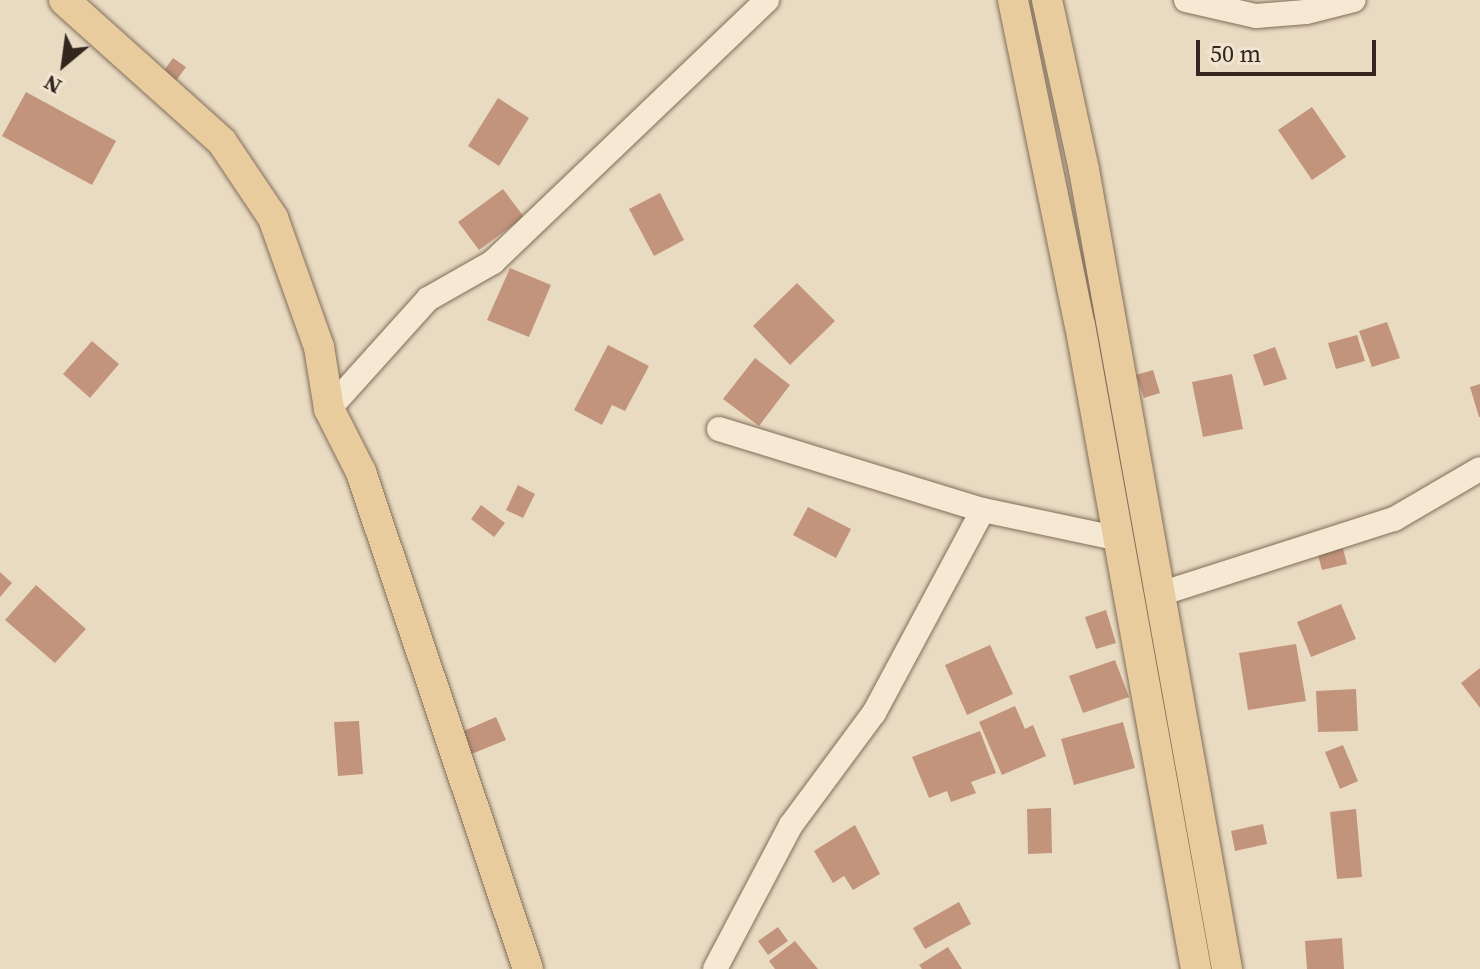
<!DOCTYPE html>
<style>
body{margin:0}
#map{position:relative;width:1480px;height:969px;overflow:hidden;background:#e9dbc2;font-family:"Source Serif 4",serif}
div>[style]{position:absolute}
.building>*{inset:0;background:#c3947c}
.roads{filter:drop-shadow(0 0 2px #816d5b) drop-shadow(0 0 2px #816d5b)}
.minor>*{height:24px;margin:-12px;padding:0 12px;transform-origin:12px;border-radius:12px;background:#f5e9d4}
.major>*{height:30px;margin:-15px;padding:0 15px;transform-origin:15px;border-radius:15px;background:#e9cc9d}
span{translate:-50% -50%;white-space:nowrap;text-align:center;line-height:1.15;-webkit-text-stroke:6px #f1e5d1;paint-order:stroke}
.north{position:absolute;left:24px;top:24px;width:80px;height:80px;-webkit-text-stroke:6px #f1e5d1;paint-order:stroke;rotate:209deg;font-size:22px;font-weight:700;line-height:32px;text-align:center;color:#32261e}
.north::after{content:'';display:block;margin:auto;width:28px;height:36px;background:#32261e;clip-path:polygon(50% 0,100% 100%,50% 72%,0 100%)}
.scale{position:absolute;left:1196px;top:40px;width:180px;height:36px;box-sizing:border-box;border:4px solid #32261e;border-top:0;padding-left:10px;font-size:24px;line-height:28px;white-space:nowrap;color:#32261e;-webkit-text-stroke:6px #f1e5d1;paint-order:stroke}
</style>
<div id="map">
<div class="building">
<div style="clip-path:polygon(173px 58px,186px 67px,176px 81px,163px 72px)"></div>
<div style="clip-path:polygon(26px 92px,116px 141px,92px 185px,2px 136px)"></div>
<div style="clip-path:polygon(498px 98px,529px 118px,499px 166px,468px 146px)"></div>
<div style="clip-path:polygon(1312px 107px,1346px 157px,1312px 180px,1278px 130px)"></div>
<div style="clip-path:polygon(503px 189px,524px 217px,479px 250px,458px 222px)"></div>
<div style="clip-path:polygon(660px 193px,684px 240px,654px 256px,629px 209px)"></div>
<div style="clip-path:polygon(510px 268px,551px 285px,529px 337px,487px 320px)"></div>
<div style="clip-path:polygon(797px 283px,835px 321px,790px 365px,753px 326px)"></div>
<div style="clip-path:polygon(1387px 322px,1400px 358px,1372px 367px,1359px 331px)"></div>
<div style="clip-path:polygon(1357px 335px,1365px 361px,1336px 369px,1328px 343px)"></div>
<div style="clip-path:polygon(92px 341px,119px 364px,90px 398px,63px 374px)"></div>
<div style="clip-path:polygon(608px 345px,649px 366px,625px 411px,612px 405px,602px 425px,574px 410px)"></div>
<div style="clip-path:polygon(1275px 347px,1287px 379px,1264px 386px,1253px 355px)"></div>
<div style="clip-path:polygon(755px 358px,790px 385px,759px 426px,723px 399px)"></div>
<div style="clip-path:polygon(1153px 370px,1160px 393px,1144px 398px,1136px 375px)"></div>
<div style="clip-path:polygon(1232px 374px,1243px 429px,1203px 437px,1192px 382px)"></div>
<div style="clip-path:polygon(1480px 384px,1480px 417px,1479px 417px,1470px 387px)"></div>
<div style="clip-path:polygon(518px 485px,535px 494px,523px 518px,506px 510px)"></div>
<div style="clip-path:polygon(481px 505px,505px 523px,494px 537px,471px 519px)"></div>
<div style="clip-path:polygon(808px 507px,851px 529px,836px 558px,793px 535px)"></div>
<div style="clip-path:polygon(1341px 541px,1347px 564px,1322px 570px,1316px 548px)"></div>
<div style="clip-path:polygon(0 572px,12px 583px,0 597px)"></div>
<div style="clip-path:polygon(36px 585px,86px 629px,55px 663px,5px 620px)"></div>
<div style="clip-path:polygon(1341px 604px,1356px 639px,1311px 657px,1297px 622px)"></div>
<div style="clip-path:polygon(1106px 610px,1116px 643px,1096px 649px,1085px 617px)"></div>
<div style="clip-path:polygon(1296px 644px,1306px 701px,1248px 710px,1239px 653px)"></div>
<div style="clip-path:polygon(990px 645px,1013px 694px,967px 715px,945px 665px)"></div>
<div style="clip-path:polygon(1115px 660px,1129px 697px,1083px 713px,1069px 676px)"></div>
<div style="clip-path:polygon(1480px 668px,1480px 708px,1461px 683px)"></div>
<div style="clip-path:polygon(1356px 689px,1358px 731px,1318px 732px,1316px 691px)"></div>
<div style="clip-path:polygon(1015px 706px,1025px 729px,1033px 725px,1046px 756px,1002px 775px,979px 722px)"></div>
<div style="clip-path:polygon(496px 717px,506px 740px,469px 755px,459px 733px)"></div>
<div style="clip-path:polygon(359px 721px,363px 774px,338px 776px,334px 722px)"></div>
<div style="clip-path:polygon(1123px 722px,1135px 768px,1074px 785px,1061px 739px)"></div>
<div style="clip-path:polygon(980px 731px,996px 773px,971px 782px,976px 793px,951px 802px,947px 791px,929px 798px,912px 757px)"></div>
<div style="clip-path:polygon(1343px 745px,1358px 781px,1340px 789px,1325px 752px)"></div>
<div style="clip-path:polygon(1051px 808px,1052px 853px,1028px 854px,1027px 809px)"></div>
<div style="clip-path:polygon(1356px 809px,1362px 877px,1337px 879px,1330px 812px)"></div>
<div style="clip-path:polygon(1263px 824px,1267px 844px,1235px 851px,1231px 831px)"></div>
<div style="clip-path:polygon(855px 825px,880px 874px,853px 890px,844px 876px,833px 883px,814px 851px)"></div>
<div style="clip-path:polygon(959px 902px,971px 924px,925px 949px,913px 928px)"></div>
<div style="clip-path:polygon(778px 927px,788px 941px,768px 955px,758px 941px)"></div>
<div style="clip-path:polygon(1342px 938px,1344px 969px,1307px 969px,1305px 941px)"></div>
<div style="clip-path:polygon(795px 941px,818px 969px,775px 969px,769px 961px)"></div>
<div style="clip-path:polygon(948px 947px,962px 969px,922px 969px,919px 965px)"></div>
</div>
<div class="roads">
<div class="minor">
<div style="left:1186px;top:0;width:72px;rotate:12.9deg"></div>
<div style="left:1256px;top:16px;width:50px;rotate:-4.6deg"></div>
<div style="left:1306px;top:12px;width:49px;rotate:-14deg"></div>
<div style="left:329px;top:409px;width:148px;rotate:-48deg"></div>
<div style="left:428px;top:299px;width:75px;rotate:-29.6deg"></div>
<div style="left:493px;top:262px;width:379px;rotate:-43.7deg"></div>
<div style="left:719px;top:429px;width:276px;rotate:17.1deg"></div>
<div style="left:983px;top:510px;width:140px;rotate:12deg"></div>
<div style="left:1160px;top:594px;width:246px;rotate:-17.8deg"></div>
<div style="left:1394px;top:519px;width:99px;rotate:-30.2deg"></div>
<div style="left:715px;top:969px;width:163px;rotate:-62.2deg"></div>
<div style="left:791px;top:825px;width:139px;rotate:-53.5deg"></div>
<div style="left:874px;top:713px;width:230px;rotate:-61.8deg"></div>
</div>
<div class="major">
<div style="left:64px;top:0;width:212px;rotate:41.9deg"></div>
<div style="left:222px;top:142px;width:92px;rotate:56.1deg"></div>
<div style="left:273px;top:218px;width:137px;rotate:70.4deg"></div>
<div style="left:319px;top:347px;width:63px;rotate:80.8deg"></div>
<div style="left:329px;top:409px;width:71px;rotate:63.1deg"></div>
<div style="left:361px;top:472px;width:524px;rotate:71.43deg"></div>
<div style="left:1013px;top:0;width:332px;rotate:78.4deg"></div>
<div style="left:1080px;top:325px;width:654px;rotate:79.79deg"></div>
<div style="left:1047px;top:0;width:174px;rotate:77.7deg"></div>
<div style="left:1084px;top:170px;width:812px;rotate:79.85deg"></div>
</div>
</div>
<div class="north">N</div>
<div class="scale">50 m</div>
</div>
